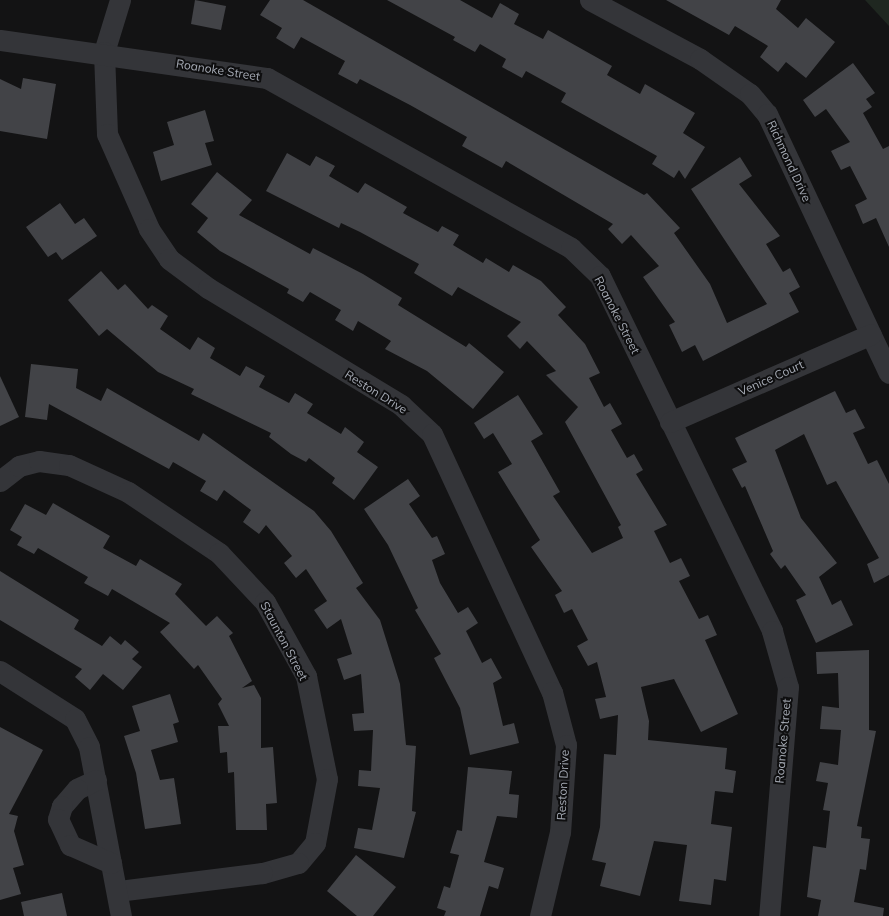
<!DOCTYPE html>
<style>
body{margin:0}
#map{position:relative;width:889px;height:916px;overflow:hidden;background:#131314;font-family:Mulish,sans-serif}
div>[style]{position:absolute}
.green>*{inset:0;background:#1f2720}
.building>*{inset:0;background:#424347}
.street>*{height:21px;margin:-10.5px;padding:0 10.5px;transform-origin:10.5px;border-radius:10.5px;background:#343539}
span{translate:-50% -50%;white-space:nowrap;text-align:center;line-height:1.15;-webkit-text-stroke:4px #0e0e0f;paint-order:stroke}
.street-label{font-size:12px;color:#a5aab4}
</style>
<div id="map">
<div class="green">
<div style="clip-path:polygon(865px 0,889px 0,889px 26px)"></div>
</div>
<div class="building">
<div style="clip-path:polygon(195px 0,226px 6px,221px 30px,191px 24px)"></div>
<div style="clip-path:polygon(270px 0,303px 0,644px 195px,647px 193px,680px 228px,674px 233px,710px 284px,727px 323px,767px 304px,691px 189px,740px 157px,752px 176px,739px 184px,780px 236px,766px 244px,783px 272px,790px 268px,800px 287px,789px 293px,799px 312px,703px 361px,695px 345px,682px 352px,669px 325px,675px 322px,643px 277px,659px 266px,631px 235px,622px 244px,608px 229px,613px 224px,506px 161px,502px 168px,462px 146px,467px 137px,410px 105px,360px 79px,357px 84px,338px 74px,345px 61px,301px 37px,294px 49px,276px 38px,282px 28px,260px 15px)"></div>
<div style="clip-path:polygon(387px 0,460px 0,492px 18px,500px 3px,519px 14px,514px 24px,543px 39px,548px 30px,612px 66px,607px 75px,640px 94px,645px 84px,695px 113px,683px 133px,705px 147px,685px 179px,679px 170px,674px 178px,652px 164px,657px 156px,561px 102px,566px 93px,526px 71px,522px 78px,502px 67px,506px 59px,480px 44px,475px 52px,453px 40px,455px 37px)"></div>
<div style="clip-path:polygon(666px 0,781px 0,776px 9px,798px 28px,806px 18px,835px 42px,806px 78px,786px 62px,778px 72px,760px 57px,768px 46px,735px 26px,729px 35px)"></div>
<div style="clip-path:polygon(853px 63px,875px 93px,866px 99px,872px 107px,863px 113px,883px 149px,889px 146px,889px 247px,876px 218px,863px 224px,855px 205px,867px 199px,850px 166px,841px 170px,831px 151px,850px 142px,826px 109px,815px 117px,803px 100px)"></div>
<div style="clip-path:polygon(23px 78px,56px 84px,47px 139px,0 131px,0 79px,21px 89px)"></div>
<div style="clip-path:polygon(205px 110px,214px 141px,205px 143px,212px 165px,161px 181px,153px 152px,174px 145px,167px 122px)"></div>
<div style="clip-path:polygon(287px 153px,310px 166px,316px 156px,335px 166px,329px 176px,358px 193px,365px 183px,407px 207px,403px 213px,438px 232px,442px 226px,459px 235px,453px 245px,483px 263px,486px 258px,509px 272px,513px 265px,541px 281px,566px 307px,558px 315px,585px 344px,600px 373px,589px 378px,604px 407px,610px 403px,622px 424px,611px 430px,627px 458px,634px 454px,643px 470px,636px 474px,667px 525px,654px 531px,670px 563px,681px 558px,690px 576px,679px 581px,699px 619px,708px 615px,717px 635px,705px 640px,738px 714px,701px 732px,674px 679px,641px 687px,649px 721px,648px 740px,727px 748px,725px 769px,736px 771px,733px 793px,715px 791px,711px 824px,732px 827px,726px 881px,714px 879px,711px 905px,679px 901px,687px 845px,654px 841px,640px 896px,600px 886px,606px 863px,592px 860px,600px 827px,604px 754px,616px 755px,618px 715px,600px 719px,595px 699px,606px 697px,597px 662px,588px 666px,577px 646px,588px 640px,572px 609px,564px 613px,555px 595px,562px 591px,531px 547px,540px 540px,498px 472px,512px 464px,493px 433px,484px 439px,474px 423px,518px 395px,543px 434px,531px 441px,560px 492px,553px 496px,592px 553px,623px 538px,618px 527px,621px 525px,565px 422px,578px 407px,546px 375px,556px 371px,527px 341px,520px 349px,507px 336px,521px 322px,458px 287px,452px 296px,414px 273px,419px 264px,360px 232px,341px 223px,339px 228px,266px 191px)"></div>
<div style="clip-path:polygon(217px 172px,252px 200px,239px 215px,310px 254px,313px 248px,363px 274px,402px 298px,398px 305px,466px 347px,469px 343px,504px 372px,473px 409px,427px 371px,385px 349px,391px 341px,358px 321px,353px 331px,335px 320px,341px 310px,310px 292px,303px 302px,287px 293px,289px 289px,220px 251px,197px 232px,208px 218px,191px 204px)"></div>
<div style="clip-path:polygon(60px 203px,75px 224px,84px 218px,97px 236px,62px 260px,56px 252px,48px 257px,26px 227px)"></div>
<div style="clip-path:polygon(101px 271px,118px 290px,125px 284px,148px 309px,152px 305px,168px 316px,160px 329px,190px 350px,198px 337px,215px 348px,210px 358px,240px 376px,246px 366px,265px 376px,259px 387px,289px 403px,295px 393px,313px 404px,307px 413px,341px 434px,345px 427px,364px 442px,357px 452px,378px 467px,354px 500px,332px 483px,335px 478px,309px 458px,306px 462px,291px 454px,269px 437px,271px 433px,191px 394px,194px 389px,158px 372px,107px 329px,99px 336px,68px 300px)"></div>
<div style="clip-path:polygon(31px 364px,78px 369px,76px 388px,101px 401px,107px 388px,199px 441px,203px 433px,314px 511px,331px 531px,363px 583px,356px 588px,380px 620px,400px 684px,406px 745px,416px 746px,412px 811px,416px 812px,404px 858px,354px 848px,358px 828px,372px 830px,380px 788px,358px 786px,359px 770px,371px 771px,373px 730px,354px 731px,352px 714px,364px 713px,361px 674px,344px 680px,337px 659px,352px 654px,341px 619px,327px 629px,314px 610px,327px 601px,306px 569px,296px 578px,284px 563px,292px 556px,266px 525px,259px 534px,243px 522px,251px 510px,224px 490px,217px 501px,200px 491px,206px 481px,173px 462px,169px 469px,49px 404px,47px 420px,25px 417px)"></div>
<div style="clip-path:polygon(0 376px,19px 417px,0 426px)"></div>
<div style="clip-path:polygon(835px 391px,846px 413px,855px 409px,865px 428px,853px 433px,868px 464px,877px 460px,889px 484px,889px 575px,874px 583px,867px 564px,879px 558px,836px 481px,827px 485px,804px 434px,775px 450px,801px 518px,837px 563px,819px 577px,832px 605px,841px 600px,853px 625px,816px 643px,796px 600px,806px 595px,785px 565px,781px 569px,770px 554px,773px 551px,745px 486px,742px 488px,732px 469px,747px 462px,735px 438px)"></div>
<div style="clip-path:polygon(408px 479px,420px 496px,409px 504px,432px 538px,437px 536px,445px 554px,432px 560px,440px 583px,458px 613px,468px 607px,478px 623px,466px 631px,482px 663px,491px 658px,502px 678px,493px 683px,503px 726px,514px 723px,519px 743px,470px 755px,460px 708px,434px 658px,441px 654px,415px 610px,418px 608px,388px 545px,364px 509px)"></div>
<div style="clip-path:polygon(53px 503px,110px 536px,103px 548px,136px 566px,140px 559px,182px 584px,175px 594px,206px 626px,217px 616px,233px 633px,229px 636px,252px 681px,242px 688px,254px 685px,261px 698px,261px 748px,273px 747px,277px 803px,266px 804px,267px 830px,236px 830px,234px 772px,228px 773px,227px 752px,220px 753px,218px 726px,229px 726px,218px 704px,222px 699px,198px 665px,194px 669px,160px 632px,170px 623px,112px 589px,108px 596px,84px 583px,88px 577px,38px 548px,34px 554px,17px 545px,22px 537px,10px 530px,25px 504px,46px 515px)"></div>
<div style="clip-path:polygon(0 571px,79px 620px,74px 629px,102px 646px,110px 636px,121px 645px,125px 640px,139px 652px,132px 659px,142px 667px,123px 690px,103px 674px,90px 690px,75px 677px,82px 669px,0 620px)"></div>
<div style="clip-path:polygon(869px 650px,869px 730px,876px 731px,857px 826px,862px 827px,861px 838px,870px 839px,866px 870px,860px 869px,854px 902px,884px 908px,883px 916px,818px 916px,821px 900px,807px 897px,813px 846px,826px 848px,830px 811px,823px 810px,828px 783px,816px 781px,820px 762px,838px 765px,841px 730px,820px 729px,822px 706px,839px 708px,838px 673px,817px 674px,816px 652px)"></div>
<div style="clip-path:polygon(170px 694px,179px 722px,173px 724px,178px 742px,151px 750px,160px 780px,174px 778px,181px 824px,145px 829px,136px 773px,124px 736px,140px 731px,132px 706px)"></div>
<div style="clip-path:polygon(0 727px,43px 750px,9px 814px,18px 816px,14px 831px,24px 865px,13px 868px,21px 894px,0 900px)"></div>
<div style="clip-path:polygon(468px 767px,512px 771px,509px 794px,519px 795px,517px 818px,497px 816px,484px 862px,504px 868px,498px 889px,489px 886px,480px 916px,444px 916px,446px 911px,437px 908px,444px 886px,450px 888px,459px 855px,450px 853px,457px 830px,462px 831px)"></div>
<div style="clip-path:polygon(356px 855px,396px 887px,373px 916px,357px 916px,327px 891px)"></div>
<div style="clip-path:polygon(62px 893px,67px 916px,24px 916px,21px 902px)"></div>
</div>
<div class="street">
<div style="left:120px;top:0;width:54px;rotate:107.1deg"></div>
<div style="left:104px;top:52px;width:82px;rotate:87.9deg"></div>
<div style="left:107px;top:134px;width:104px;rotate:66.1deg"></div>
<div style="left:149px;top:229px;width:36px;rotate:56deg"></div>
<div style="left:169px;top:259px;width:49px;rotate:36.6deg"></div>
<div style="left:208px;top:288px;width:226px;rotate:31.2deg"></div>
<div style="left:401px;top:405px;width:42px;rotate:43.1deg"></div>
<div style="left:432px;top:434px;width:285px;rotate:65.1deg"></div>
<div style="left:552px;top:692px;width:55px;rotate:75.2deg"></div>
<div style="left:566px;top:745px;width:87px;rotate:93.9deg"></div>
<div style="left:560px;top:832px;width:86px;rotate:103.4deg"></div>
<div style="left:590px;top:0;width:125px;rotate:28.2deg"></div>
<div style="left:700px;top:59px;width:61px;rotate:35deg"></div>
<div style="left:750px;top:94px;width:26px;rotate:50deg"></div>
<div style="left:767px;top:114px;width:286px;rotate:64.8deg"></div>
<div style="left:0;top:40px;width:270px;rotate:8.1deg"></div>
<div style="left:267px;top:78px;width:348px;rotate:29.2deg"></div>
<div style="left:571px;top:248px;width:40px;rotate:44deg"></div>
<div style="left:600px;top:276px;width:394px;rotate:64.1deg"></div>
<div style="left:772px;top:631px;width:58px;rotate:74.1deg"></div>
<div style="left:788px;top:687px;width:230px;rotate:94.7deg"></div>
<div style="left:670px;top:422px;width:219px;rotate:-23.6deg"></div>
<div style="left:0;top:481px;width:24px;rotate:-38deg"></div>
<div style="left:19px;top:466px;width:21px;rotate:-14deg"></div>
<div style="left:39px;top:461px;width:30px;rotate:8deg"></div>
<div style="left:69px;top:465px;width:65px;rotate:24.6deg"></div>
<div style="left:128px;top:492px;width:110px;rotate:33.8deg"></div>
<div style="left:219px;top:553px;width:67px;rotate:46.8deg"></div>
<div style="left:265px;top:602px;width:85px;rotate:61deg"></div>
<div style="left:306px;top:676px;width:105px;rotate:78.5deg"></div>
<div style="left:327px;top:779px;width:65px;rotate:100.6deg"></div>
<div style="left:315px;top:843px;width:26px;rotate:130deg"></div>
<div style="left:298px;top:863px;width:37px;rotate:164deg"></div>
<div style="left:262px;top:873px;width:146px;rotate:172.9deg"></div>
<div style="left:0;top:671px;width:89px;rotate:32.6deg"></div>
<div style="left:75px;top:719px;width:31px;rotate:63deg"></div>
<div style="left:89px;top:747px;width:172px;rotate:79.3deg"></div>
<div style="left:96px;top:780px;width:21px;rotate:155deg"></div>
<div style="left:77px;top:789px;width:23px;rotate:131deg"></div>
<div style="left:62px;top:806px;width:14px;rotate:107deg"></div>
<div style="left:58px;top:819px;width:29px;rotate:65deg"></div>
<div style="left:70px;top:845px;width:45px;rotate:23.7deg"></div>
</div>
<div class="street-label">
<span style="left:218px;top:70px;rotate:9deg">Roanoke Street</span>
<span style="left:789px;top:161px;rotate:65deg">Richmond Drive</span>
<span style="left:617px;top:315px;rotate:63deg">Roanoke Street</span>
<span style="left:771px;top:378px;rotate:-24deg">Venice Court</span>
<span style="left:376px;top:392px;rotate:32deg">Reston Drive</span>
<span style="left:284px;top:641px;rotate:62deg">Staunton Street</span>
<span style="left:783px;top:741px;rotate:-85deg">Roanoke Street</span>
<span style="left:563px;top:785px;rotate:-87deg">Reston Drive</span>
</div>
</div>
